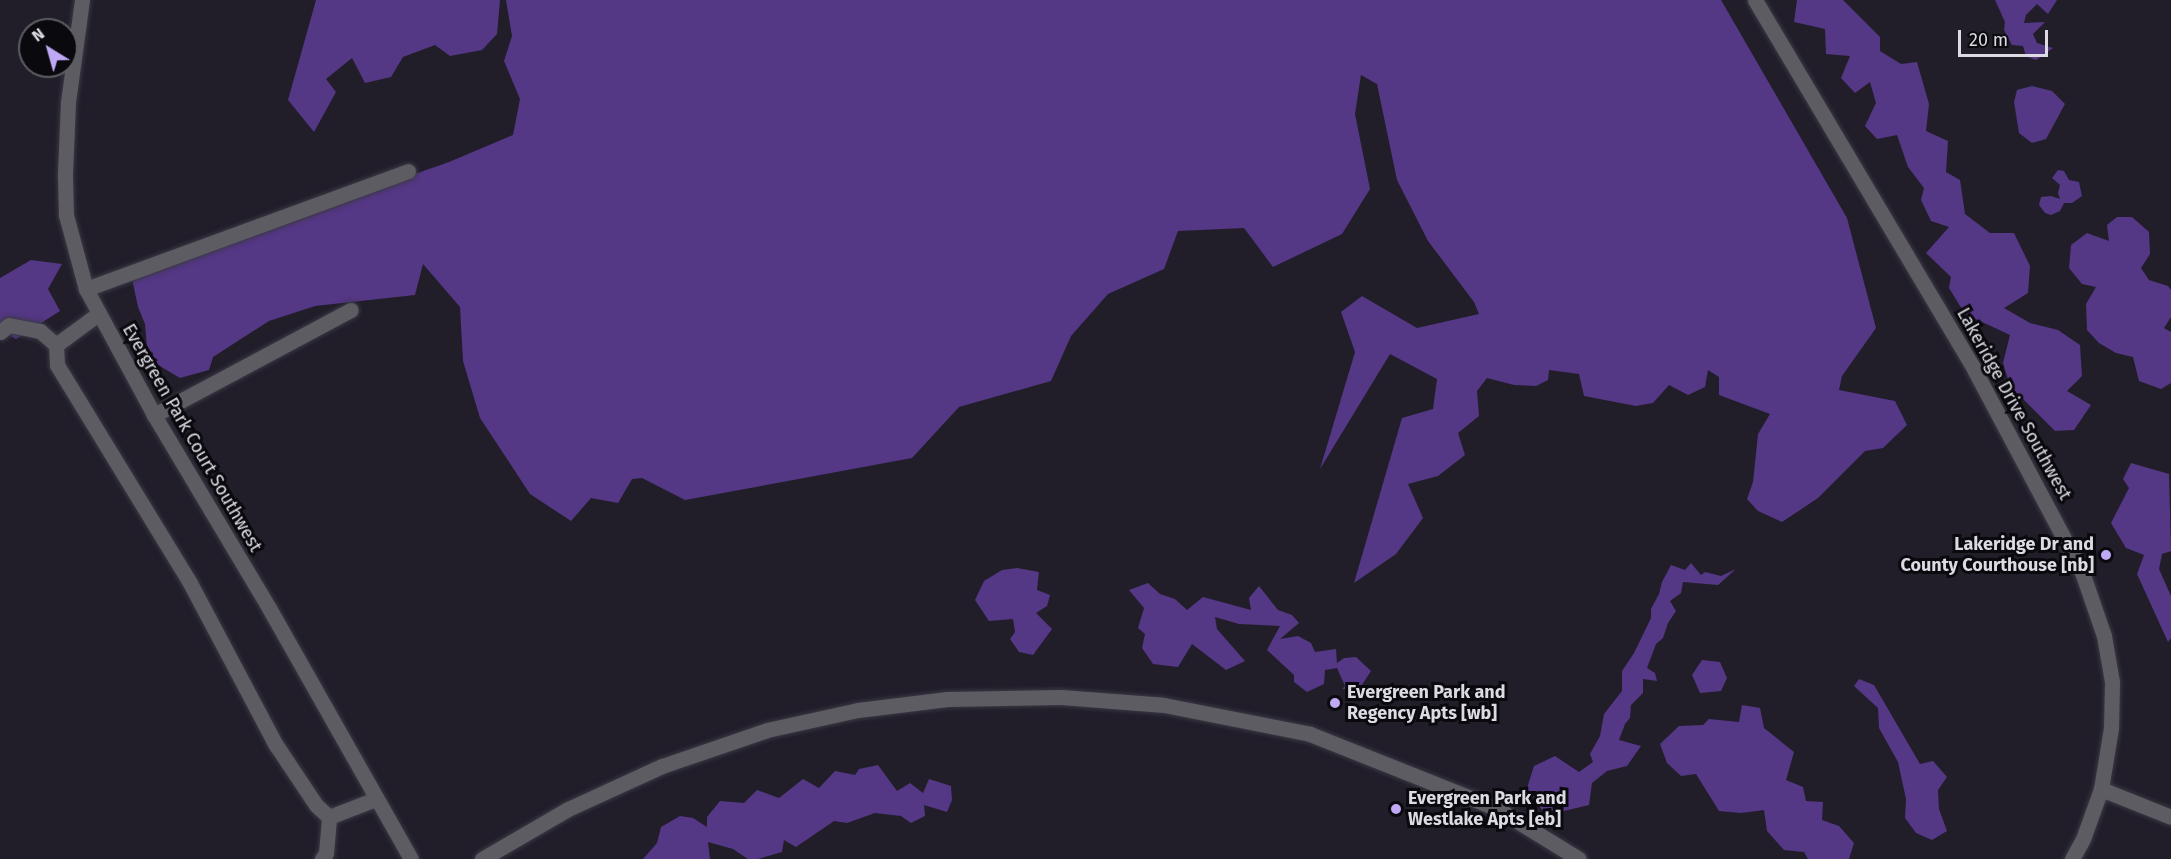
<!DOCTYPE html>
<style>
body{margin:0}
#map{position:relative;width:2171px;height:859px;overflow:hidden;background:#211e2a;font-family:"Fira Sans",sans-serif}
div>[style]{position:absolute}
.forest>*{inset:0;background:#543785}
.roads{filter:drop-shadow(0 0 2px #3b3844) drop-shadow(0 0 2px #3b3844)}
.minor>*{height:15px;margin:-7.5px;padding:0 7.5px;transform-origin:7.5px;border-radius:7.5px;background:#5e5c63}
.dots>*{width:16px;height:16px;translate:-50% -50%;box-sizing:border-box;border:3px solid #0a090e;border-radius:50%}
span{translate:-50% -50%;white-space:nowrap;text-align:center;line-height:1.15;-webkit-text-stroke:6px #0a090e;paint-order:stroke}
.street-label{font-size:18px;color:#dcdae2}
.poi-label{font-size:18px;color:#dcdae2;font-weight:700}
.right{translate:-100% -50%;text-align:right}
.left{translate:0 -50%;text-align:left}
.north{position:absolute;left:18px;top:18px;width:60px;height:60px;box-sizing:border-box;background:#0a090e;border:2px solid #5e5d63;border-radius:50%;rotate:323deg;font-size:16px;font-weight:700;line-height:24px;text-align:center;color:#dcdae2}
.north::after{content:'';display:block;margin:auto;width:21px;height:27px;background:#bfa8f4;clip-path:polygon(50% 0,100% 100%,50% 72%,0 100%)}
.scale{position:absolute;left:1958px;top:30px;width:90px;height:27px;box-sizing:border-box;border:3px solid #dcdae2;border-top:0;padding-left:8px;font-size:18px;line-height:21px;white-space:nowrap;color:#dcdae2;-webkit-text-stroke:4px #0a090e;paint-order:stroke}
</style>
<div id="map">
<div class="forest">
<div style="clip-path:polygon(316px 0,500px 0,497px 34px,482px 50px,450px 56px,435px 45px,403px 57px,391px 77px,365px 83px,352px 58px,326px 79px,336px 92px,314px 132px,288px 100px)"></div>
<div style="clip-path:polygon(506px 0,1721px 0,1847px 218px,1876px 328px,1842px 376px,1839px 390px,1895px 401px,1907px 425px,1883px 448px,1865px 451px,1818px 498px,1782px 522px,1758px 511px,1747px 499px,1753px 482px,1758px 434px,1770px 414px,1719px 395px,1719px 377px,1708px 370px,1705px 387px,1688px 395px,1669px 385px,1653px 403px,1636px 406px,1584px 396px,1579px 374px,1549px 370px,1548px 380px,1536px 386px,1514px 385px,1487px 378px,1477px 391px,1479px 416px,1458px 433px,1465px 455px,1438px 476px,1408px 484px,1423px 518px,1396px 554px,1354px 583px,1402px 418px,1433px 409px,1437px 379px,1390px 354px,1320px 469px,1355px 352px,1341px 312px,1362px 296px,1417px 328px,1479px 314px,1474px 302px,1428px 241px,1397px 180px,1377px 84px,1361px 75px,1355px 114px,1370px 189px,1342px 234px,1273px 267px,1244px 228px,1178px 231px,1164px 269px,1108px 294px,1071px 336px,1051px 381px,959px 407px,912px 458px,685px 500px,642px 478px,632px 479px,618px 503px,591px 498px,571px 521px,530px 494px,480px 418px,463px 361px,460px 307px,423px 264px,415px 295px,315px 306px,269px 321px,213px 357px,209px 370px,180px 378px,148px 359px,145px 324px,138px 307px,131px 274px,449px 162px,513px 135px,520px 99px,504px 61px,512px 36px)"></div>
<div style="clip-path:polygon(1797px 0,1843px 0,1880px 37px,1880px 51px,1901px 64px,1917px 62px,1929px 104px,1926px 131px,1948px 141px,1946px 172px,1960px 180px,1965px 214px,1990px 233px,2014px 233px,2030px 266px,2028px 293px,2004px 308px,2030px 323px,2058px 330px,2080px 345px,2082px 376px,2067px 391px,2091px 405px,2074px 430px,2055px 431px,2010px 386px,2003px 363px,2010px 335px,1965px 314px,1949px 288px,1951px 277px,1926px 253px,1949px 227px,1931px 221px,1921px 200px,1924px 188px,1908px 167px,1897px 135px,1877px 139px,1865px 126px,1876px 103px,1870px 82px,1855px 93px,1841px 78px,1850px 56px,1826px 54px,1825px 29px,1794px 22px)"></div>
<div style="clip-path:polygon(1995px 0,2057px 0,2048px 14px,2037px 4px,2026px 15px,2024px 23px,2045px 22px,2033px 34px,2037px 43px,2053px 48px,2036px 60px,2026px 56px,2023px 46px,2012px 45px,2004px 30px,2005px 22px)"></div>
<div style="clip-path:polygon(2032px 86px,2052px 91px,2065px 104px,2046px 139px,2032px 143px,2019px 133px,2014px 102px,2017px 90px)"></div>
<div style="clip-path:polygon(2058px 170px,2064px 171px,2069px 180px,2079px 182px,2082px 196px,2072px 203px,2064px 203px,2060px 211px,2051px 215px,2045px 213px,2039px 205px,2041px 197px,2051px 196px,2060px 199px,2058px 193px,2060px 185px,2052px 178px)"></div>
<div style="clip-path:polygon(2117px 217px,2132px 217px,2149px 232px,2150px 254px,2141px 268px,2149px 280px,2168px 286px,2171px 290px,2171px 317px,2164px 328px,2171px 332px,2171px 383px,2161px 389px,2139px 381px,2133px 357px,2116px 353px,2099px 343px,2087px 330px,2086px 304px,2096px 287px,2082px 284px,2069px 268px,2071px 245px,2087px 233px,2109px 241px,2107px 225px)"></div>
<div style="clip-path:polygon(31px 260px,62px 264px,48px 289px,60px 311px,16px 339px,0 329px,0 278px)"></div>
<div style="clip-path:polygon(2131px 463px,2169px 474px,2171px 551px,2162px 554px,2159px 569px,2171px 596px,2171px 638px,2168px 642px,2137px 574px,2144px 555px,2126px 548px,2111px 523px,2129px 488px,2123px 479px)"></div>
<div style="clip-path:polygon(1691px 563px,1701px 575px,1705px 572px,1721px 576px,1736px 569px,1718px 585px,1683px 582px,1681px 593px,1670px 601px,1676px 611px,1668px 623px,1663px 638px,1656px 644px,1647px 668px,1655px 673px,1657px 681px,1643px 679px,1643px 693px,1631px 705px,1630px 718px,1625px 724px,1619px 740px,1641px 746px,1627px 766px,1607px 771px,1592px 783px,1589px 805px,1564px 811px,1542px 810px,1527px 788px,1534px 766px,1555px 756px,1579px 772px,1593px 762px,1590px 754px,1600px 736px,1604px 714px,1622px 691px,1622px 671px,1634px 653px,1651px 618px,1651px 609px,1659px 594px,1662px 582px,1671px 565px,1685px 570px)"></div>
<div style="clip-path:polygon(1017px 568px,1039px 572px,1037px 590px,1050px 595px,1047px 606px,1036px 613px,1052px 629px,1033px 655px,1019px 652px,1010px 639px,1015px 632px,1013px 619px,989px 621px,975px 600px,984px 581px,1002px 570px)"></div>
<div style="clip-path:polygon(1148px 583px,1160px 594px,1175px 599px,1187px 610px,1203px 597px,1251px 610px,1249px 598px,1259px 586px,1278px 610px,1292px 615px,1299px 623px,1280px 639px,1298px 636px,1311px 643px,1315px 652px,1336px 649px,1337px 663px,1344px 658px,1356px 657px,1371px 671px,1360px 688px,1342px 689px,1345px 686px,1337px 668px,1325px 670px,1324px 684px,1307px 692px,1294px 682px,1294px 675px,1267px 650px,1280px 626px,1239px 624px,1215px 617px,1217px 629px,1245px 661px,1226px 670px,1192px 644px,1178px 667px,1153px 664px,1142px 648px,1145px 634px,1138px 628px,1144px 608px,1129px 590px)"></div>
<div style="clip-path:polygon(1702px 660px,1720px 662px,1727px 678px,1721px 691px,1700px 693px,1692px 675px)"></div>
<div style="clip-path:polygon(1859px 679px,1874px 685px,1920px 764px,1933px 761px,1947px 777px,1938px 790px,1939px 809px,1947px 831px,1932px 840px,1916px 833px,1905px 818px,1906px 799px,1898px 762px,1879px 728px,1878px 708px,1854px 686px)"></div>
<div style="clip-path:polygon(1742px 705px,1760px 708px,1764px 728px,1794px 752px,1786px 780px,1803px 787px,1806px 801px,1823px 802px,1822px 820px,1839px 826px,1854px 843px,1849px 859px,1808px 859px,1804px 852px,1784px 850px,1767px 831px,1764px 810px,1741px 813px,1719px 811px,1696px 774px,1681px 776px,1667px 763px,1660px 744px,1679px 726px,1703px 725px,1709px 719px,1739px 722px)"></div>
<div style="clip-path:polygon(878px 765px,897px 791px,910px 783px,923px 793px,929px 779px,951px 786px,952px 800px,947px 812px,924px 805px,925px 816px,911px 823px,901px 816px,875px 813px,847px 823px,834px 821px,796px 847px,784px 840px,782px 852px,758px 859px,748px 859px,733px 849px,708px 842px,710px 859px,643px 859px,657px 843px,661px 827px,680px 816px,693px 818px,707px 827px,707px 817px,720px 801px,744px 803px,757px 790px,779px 798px,803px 779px,819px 788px,835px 771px,855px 775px,859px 769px)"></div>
</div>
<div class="roads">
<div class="minor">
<div style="left:82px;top:0;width:103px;rotate:97.8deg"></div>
<div style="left:68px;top:102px;width:73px;rotate:92.4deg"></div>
<div style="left:65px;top:175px;width:40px;rotate:88.6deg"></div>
<div style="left:66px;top:215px;width:77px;rotate:74.9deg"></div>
<div style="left:86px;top:289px;width:143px;rotate:61.6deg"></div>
<div style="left:154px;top:415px;width:225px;rotate:59.2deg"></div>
<div style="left:269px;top:608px;width:288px;rotate:60.5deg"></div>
<div style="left:1755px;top:0;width:431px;rotate:59.3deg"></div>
<div style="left:1975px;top:371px;width:228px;rotate:62deg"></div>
<div style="left:2082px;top:572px;width:68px;rotate:71deg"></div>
<div style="left:2104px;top:636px;width:47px;rotate:80.1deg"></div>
<div style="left:2112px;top:682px;width:46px;rotate:91.2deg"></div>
<div style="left:2111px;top:728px;width:62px;rotate:99.3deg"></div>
<div style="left:2101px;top:789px;width:53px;rotate:109.8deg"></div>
<div style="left:2083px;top:839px;width:23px;rotate:119deg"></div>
<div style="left:86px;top:289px;width:343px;rotate:-20.1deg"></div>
<div style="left:98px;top:314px;width:52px;rotate:143.6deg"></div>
<div style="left:56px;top:345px;width:20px;rotate:87deg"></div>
<div style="left:57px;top:365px;width:253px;rotate:58.6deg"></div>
<div style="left:189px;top:581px;width:186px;rotate:62.1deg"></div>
<div style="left:276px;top:745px;width:72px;rotate:56.3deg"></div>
<div style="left:316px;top:805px;width:18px;rotate:43deg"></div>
<div style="left:329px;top:817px;width:50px;rotate:-21deg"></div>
<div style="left:0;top:332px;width:11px;rotate:-38deg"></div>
<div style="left:9px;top:325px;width:32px;rotate:11deg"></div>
<div style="left:40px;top:331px;width:21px;rotate:41deg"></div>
<div style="left:154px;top:415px;width:223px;rotate:-28.1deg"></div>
<div style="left:2101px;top:789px;width:75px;rotate:21.8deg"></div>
<div style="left:322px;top:859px;width:7px;rotate:-56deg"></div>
<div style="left:326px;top:853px;width:36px;rotate:-85deg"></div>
<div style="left:482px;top:859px;width:99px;rotate:-30.2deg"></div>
<div style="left:568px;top:809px;width:103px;rotate:-24.6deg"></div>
<div style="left:662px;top:766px;width:111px;rotate:-18.9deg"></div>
<div style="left:767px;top:730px;width:93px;rotate:-12.4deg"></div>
<div style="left:858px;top:710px;width:90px;rotate:-7deg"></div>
<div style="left:947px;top:699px;width:114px;rotate:-1deg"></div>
<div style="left:1061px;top:697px;width:103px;rotate:4.4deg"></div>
<div style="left:1164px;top:705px;width:149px;rotate:11.2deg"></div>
<div style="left:1310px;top:734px;width:200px;rotate:21.7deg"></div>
<div style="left:1496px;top:808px;width:97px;rotate:31.6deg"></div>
</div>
</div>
<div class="dots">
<div style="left:2106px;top:555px;background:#bfa8f4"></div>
<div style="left:1335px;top:703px;background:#bfa8f4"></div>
<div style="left:1396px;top:809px;background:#bfa8f4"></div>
</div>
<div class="street-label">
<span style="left:2014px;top:404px;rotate:61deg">Lakeridge Drive Southwest</span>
<span style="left:192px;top:438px;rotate:60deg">Evergreen Park Court Southwest</span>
</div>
<div class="poi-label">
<span class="right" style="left:2094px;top:555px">Lakeridge Dr and<br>County Courthouse [nb]</span>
<span class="left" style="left:1347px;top:703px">Evergreen Park and<br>Regency Apts [wb]</span>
<span class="left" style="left:1408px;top:809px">Evergreen Park and<br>Westlake Apts [eb]</span>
</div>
<div class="north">N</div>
<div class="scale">20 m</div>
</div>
